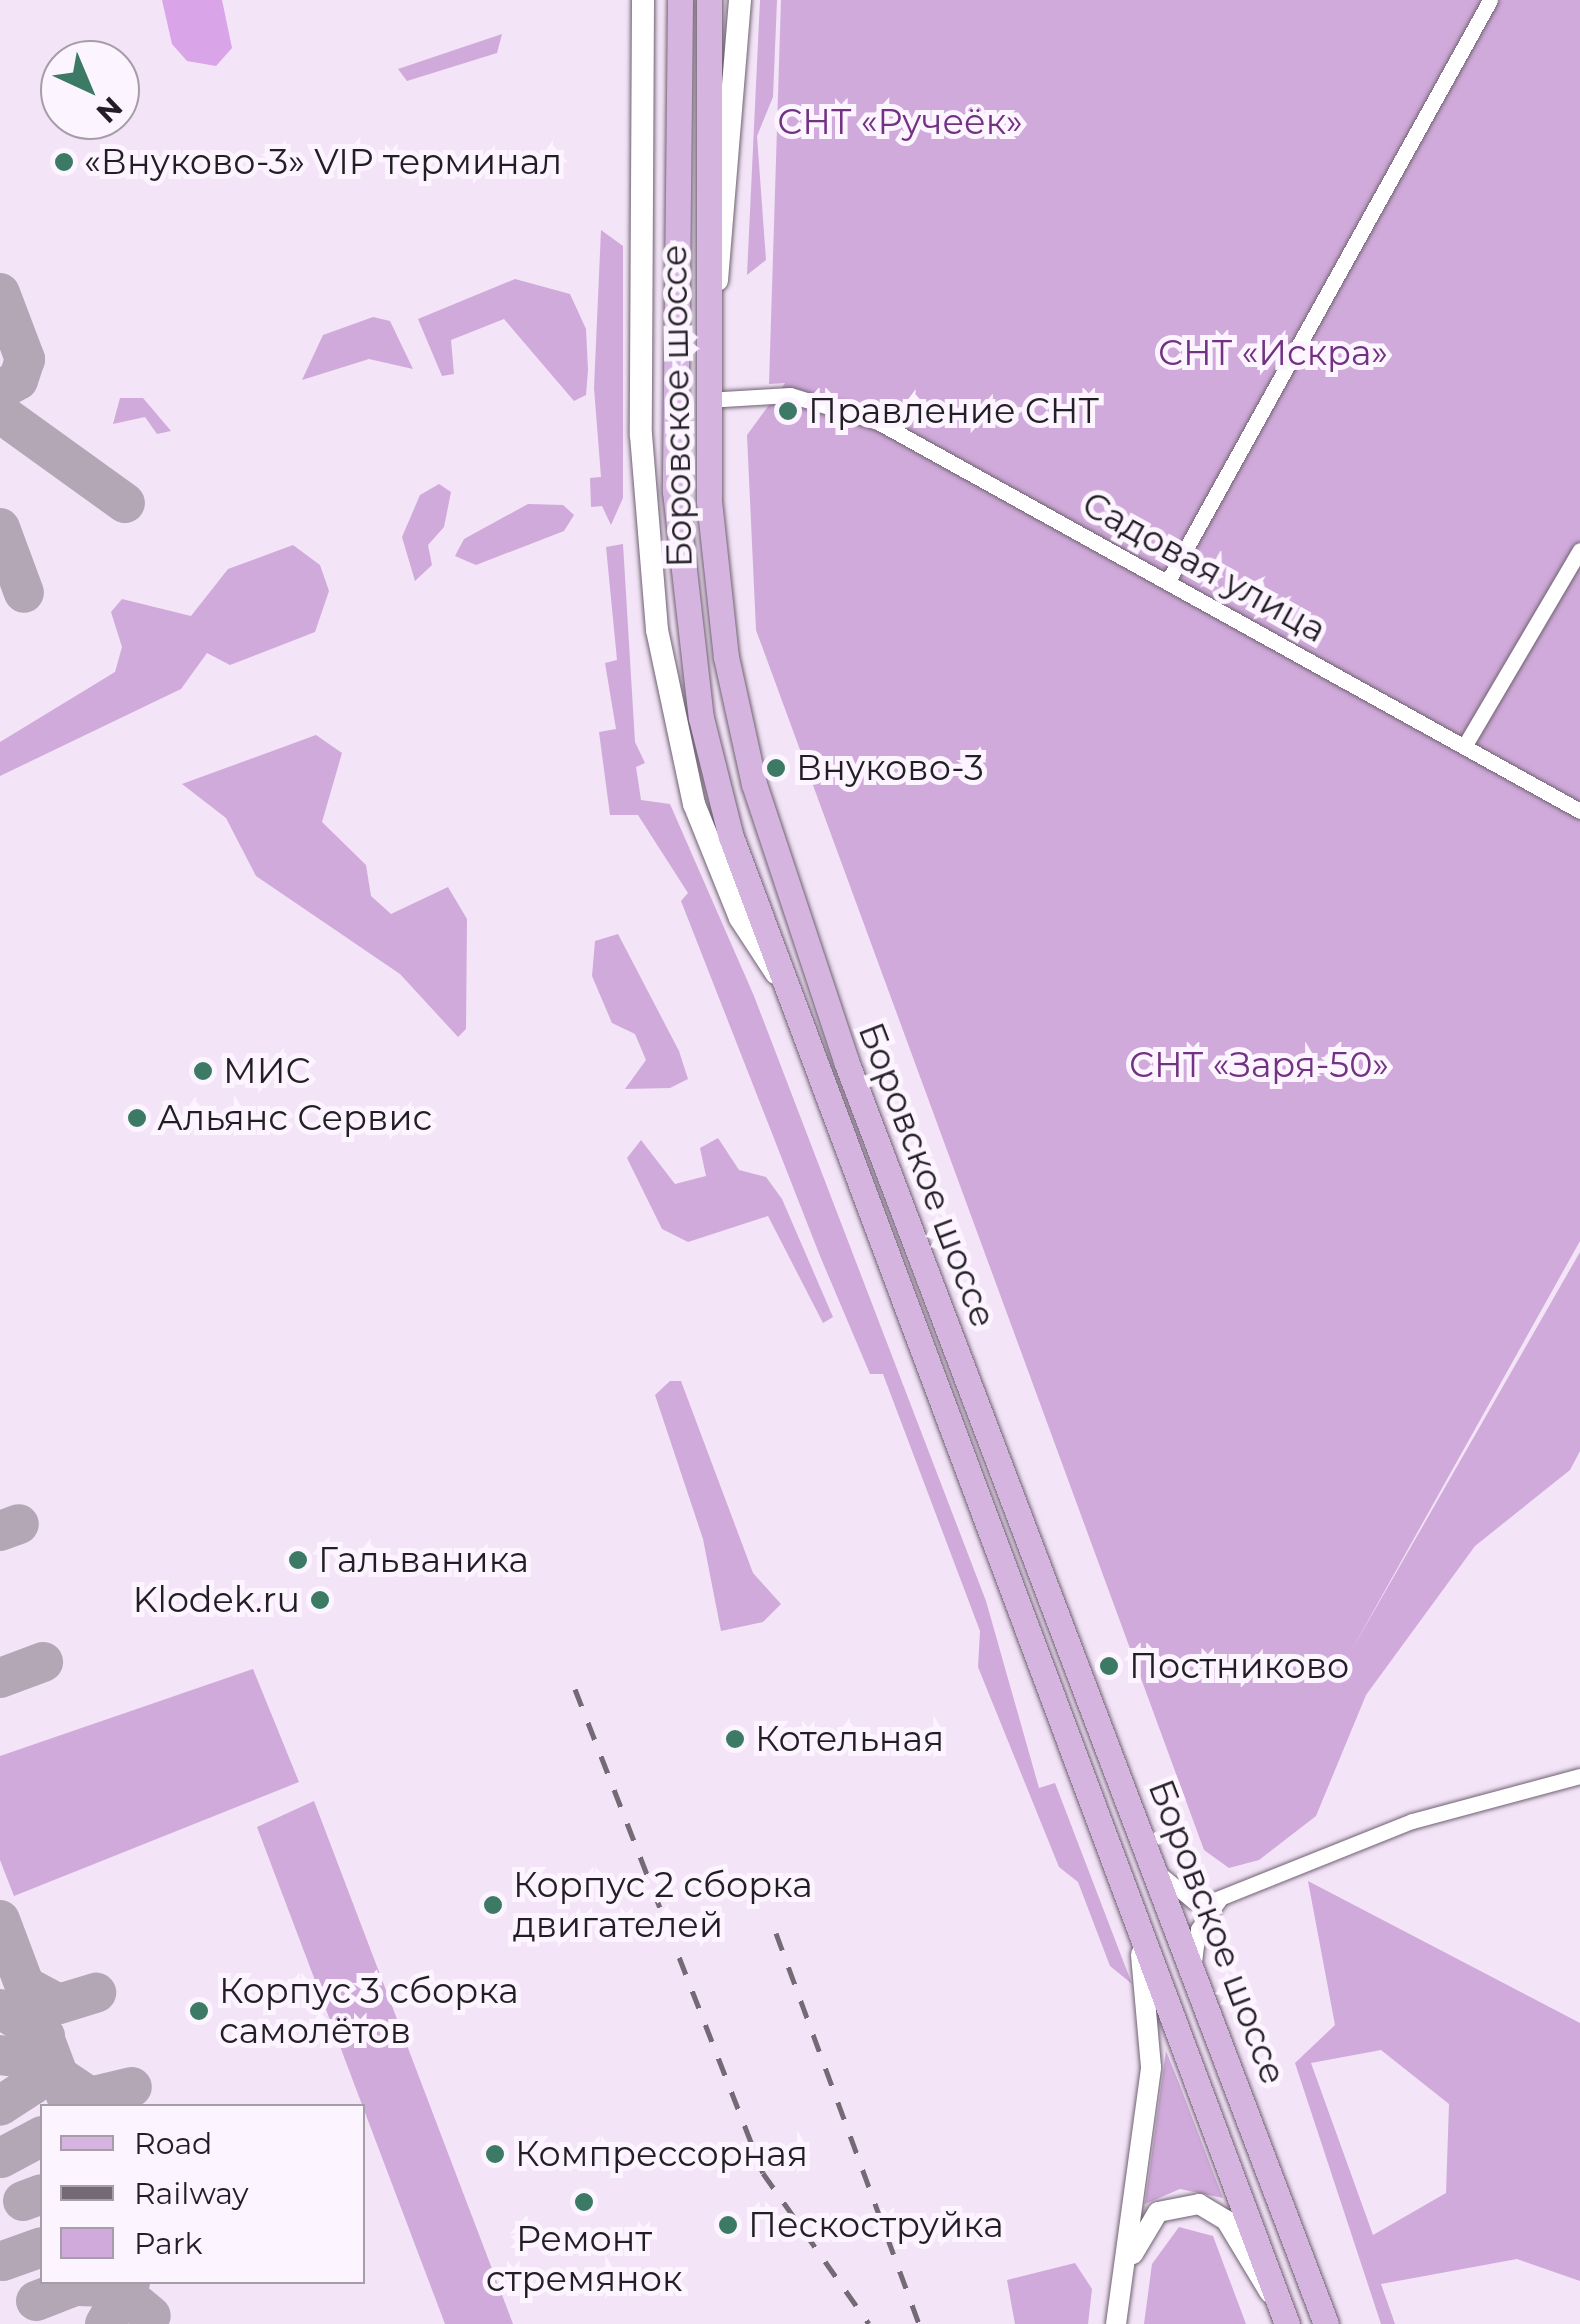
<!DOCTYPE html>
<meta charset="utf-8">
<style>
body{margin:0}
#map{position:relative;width:1580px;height:2324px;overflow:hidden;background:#f3e4f7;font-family:Montserrat,sans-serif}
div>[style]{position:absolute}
.green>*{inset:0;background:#d0aada}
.water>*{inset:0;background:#daa4e8}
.taxiway>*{height:40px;margin:-20px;padding:0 20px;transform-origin:20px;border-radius:20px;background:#b3a7b6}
.roads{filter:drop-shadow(0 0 2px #6e6171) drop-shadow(0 0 2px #6e6171)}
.minor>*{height:15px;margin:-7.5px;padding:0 7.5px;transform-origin:7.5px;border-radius:7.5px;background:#fff}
.tertiary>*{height:20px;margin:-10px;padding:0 10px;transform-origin:10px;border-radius:10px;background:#fff}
.secondary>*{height:22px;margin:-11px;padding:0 11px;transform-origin:11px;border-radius:11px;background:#fff}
.primary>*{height:25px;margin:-12.5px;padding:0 12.5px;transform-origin:12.5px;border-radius:12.5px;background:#d6b4e0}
.rail>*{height:5px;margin-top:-2.5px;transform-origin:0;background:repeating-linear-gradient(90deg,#736a76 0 18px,transparent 0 36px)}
.dots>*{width:28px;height:28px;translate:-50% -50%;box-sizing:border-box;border:5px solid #fcf4ff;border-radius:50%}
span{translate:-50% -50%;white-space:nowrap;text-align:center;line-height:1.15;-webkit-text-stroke:10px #fcf4ff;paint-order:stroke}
.park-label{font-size:35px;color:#723282}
.poi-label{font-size:35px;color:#231e25}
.left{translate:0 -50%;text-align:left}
.right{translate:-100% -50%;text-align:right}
.street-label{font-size:35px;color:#231e25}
.legend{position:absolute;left:40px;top:2104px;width:325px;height:180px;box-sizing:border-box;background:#fcf4ff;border:2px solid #a59ea8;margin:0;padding:12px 18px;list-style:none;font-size:30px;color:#231e25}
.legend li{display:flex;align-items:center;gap:20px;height:50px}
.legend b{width:50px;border:2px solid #a59ea8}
.north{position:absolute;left:40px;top:40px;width:100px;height:100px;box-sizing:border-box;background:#fcf4ff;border:2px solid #a59ea8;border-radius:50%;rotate:136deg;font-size:28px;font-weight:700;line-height:40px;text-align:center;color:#231e25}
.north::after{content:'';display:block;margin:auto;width:35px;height:45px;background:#3d7a65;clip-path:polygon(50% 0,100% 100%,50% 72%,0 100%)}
</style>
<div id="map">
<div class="green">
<div style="clip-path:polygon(760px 0,777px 0,773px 97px,757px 136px,766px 260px,747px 275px)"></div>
<div style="clip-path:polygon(781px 0,1580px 0,1580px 1241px,1350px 1653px,1580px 1252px,1580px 1451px,1570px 1470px,1475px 1546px,1366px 1695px,1316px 1816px,1259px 1860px,1229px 1868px,1204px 1850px,756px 630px,747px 435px,785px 383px,769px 384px)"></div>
<div style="clip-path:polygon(502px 34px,497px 53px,407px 81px,398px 69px)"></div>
<div style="clip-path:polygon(601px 230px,623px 246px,623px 498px,611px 525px,602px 506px,591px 507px,590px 478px,601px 477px,594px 388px)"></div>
<div style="clip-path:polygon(515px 279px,570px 294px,586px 329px,588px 370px,586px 395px,574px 401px,504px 319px,451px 340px,454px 374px,442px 376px,418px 319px)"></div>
<div style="clip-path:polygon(373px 317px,390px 321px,413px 369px,369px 359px,302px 380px,323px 335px)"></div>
<div style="clip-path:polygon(120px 398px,143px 398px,171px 431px,157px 434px,145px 417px,113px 424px)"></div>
<div style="clip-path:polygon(439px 484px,451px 492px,444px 527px,428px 545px,432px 565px,415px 581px,402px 537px,420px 495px)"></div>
<div style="clip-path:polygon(528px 504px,563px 505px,574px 515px,564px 531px,476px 565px,455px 556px,464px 539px)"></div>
<div style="clip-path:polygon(623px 544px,635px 742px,645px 763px,636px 767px,641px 800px,670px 804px,754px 996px,986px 1601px,1039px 1788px,1055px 1783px,1132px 1984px,1110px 1966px,1078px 1882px,1059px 1867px,978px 1667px,980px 1631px,883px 1374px,870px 1374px,820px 1256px,681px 901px,688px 893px,638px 815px,610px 815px,599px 732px,616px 729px,605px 663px,617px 660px,606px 547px)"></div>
<div style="clip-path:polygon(293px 545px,320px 565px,329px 591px,315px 632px,230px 665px,207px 653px,181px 689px,0 776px,0 742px,115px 672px,122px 647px,111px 612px,122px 599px,191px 616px,228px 569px)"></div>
<div style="clip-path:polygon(316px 735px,342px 753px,322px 822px,366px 865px,371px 896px,391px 914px,448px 887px,467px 919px,466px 1029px,458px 1037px,400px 974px,256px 876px,226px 818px,182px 784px)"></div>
<div style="clip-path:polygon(618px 934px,679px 1051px,688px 1079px,670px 1088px,625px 1089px,646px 1060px,635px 1034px,612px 1023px,592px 976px,595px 941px)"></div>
<div style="clip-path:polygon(718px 1138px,739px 1170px,766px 1177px,782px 1199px,833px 1317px,823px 1323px,768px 1216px,688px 1242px,662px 1229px,627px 1158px,641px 1140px,675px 1184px,706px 1176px,700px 1148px)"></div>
<div style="clip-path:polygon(670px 1381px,681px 1381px,753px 1573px,781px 1604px,763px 1622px,721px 1631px,703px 1539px,655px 1395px)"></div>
<div style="clip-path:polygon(253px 1669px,299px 1782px,14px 1896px,0 1860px,0 1756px)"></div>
<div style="clip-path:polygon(314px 1801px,513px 2324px,445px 2324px,257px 1827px)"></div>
<div style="clip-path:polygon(evenodd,1308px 1881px,1580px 2023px,1580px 2281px,1517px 2259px,1381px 2284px,1395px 2324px,1381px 2324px,1295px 2063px,1335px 2025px,1308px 1881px,1381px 2050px,1449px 2104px,1446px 2193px,1373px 2235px,1311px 2063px,1381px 2050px)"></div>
<div style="clip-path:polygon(1166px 2051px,1179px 2083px,1223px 2198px,1180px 2189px,1145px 2204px)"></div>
<div style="clip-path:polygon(1179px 2227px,1213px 2236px,1246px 2324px,1144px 2324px,1152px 2264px)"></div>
<div style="clip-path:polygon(1075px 2263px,1092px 2289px,1088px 2324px,1015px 2324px,1007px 2280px)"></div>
</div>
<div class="water">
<div style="clip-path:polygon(162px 0,222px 0,232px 48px,216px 66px,187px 61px,172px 44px)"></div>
</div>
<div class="taxiway">
<div style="left:0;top:293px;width:71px;rotate:69.3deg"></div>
<div style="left:25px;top:359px;width:22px;rotate:108deg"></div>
<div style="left:18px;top:380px;width:21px;rotate:151deg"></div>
<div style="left:0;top:413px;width:154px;rotate:35.8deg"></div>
<div style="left:0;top:528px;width:69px;rotate:69.7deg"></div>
<div style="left:0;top:1531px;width:20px;rotate:-20deg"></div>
<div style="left:0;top:1678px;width:46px;rotate:-20.4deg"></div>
<div style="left:0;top:1920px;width:199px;rotate:69.4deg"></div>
<div style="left:25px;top:1986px;width:38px;rotate:28deg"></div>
<div style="left:59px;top:2004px;width:39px;rotate:-17deg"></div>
<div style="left:0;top:2009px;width:52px;rotate:31deg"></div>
<div style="left:45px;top:2036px;width:51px;rotate:104.9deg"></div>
<div style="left:32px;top:2085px;width:38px;rotate:147deg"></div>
<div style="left:0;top:2055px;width:33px;rotate:7deg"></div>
<div style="left:33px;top:2059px;width:69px;rotate:33.7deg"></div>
<div style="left:90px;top:2097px;width:43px;rotate:-13.4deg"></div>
<div style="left:1px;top:2158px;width:47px;rotate:-28.2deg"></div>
<div style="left:23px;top:2201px;width:20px;rotate:-20deg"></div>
<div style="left:3px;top:2261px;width:41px;rotate:-19.7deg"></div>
<div style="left:78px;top:2286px;width:38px;rotate:2deg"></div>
<div style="left:116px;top:2287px;width:45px;rotate:39.6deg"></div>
<div style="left:36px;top:2301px;width:53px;rotate:-21.2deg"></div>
<div style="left:105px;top:2324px;width:49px;rotate:-59.2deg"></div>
</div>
<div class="roads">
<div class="minor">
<div style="left:706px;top:400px;width:84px;rotate:-3.4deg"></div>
<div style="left:790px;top:395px;width:92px;rotate:17.1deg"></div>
<div style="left:878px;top:422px;width:803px;rotate:28.99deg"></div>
<div style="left:1168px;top:581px;width:664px;rotate:-61deg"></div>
<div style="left:1465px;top:745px;width:226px;rotate:-59.5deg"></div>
<div style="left:1160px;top:1874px;width:43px;rotate:39.3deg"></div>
<div style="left:1193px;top:1901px;width:19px"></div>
<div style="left:1212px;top:1901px;width:215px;rotate:-21.8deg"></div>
<div style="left:1412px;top:1821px;width:174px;rotate:-15deg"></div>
<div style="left:1194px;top:1962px;width:33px;rotate:-83deg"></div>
<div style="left:1198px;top:1929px;width:37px;rotate:-54deg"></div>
</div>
<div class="tertiary">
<div style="left:1133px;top:2254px;width:49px;rotate:-59.2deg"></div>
<div style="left:1158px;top:2212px;width:42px;rotate:-11deg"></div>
<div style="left:1199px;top:2204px;width:31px;rotate:31deg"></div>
<div style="left:1226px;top:2220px;width:85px;rotate:58.9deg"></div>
<div style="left:1116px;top:2324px;width:259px;rotate:-82.2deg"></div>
<div style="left:1151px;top:2067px;width:113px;rotate:-95.1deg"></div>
</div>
<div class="secondary">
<div style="left:643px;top:0;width:435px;rotate:90.3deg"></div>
<div style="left:641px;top:435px;width:196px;rotate:85.3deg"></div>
<div style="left:657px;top:630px;width:178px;rotate:78deg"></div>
<div style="left:694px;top:804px;width:123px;rotate:68deg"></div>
<div style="left:740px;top:918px;width:66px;rotate:56.8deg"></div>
<div style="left:717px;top:280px;width:281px;rotate:-85.3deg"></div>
</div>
<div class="primary">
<div style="left:680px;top:0;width:491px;rotate:90.6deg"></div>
<div style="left:675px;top:491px;width:228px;rotate:83.5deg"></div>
<div style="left:701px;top:718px;width:123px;rotate:75.9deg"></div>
<div style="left:731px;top:837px;width:1588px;rotate:69.5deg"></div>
<div style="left:709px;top:0;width:501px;rotate:90deg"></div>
<div style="left:709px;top:501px;width:157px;rotate:83.8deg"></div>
<div style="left:726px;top:657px;width:130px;rotate:77.6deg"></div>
<div style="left:754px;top:784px;width:292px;rotate:71.6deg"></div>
<div style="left:846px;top:1061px;width:1351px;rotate:69.19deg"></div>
</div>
</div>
<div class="rail">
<div style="left:575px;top:1689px;width:519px;rotate:68.77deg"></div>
<div style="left:763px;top:2173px;width:184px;rotate:54.9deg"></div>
<div style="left:776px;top:1933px;width:416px;rotate:69.9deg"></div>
</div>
<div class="dots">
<div style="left:64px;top:162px;background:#3d7a65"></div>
<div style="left:788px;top:411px;background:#3d7a65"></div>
<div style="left:776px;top:768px;background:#3d7a65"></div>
<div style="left:203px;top:1071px;background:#3d7a65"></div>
<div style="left:137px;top:1118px;background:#3d7a65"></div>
<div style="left:298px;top:1560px;background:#3d7a65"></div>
<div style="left:320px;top:1600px;background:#3d7a65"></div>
<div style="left:1109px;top:1666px;background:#3d7a65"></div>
<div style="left:735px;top:1739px;background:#3d7a65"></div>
<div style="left:493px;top:1905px;background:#3d7a65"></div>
<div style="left:199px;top:2011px;background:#3d7a65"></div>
<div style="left:495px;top:2154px;background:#3d7a65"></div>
<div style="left:584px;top:2202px;background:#3d7a65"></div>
<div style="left:728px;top:2225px;background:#3d7a65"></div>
</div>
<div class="park-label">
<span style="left:900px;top:122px">СНТ «Ручеёк»</span>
<span style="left:1273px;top:353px">СНТ «Искра»</span>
<span style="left:1259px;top:1065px">СНТ «Заря-50»</span>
</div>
<div class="poi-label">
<span class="left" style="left:84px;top:162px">«Внуково-3» VIP терминал</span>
<span class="left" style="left:808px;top:411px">Правление СНТ</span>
<span class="left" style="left:796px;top:768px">Внуково-3</span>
<span class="left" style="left:223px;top:1071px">МИС</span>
<span class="left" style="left:157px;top:1118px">Альянс Сервис</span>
<span class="left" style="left:318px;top:1560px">Гальваника</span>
<span class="right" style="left:300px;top:1600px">Klodek.ru</span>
<span class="left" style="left:1129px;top:1666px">Постниково</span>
<span class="left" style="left:755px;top:1739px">Котельная</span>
<span class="left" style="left:513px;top:1905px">Корпус 2 сборка<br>двигателей</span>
<span class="left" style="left:219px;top:2011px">Корпус 3 сборка<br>самолётов</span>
<span class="left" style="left:515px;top:2154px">Компрессорная</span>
<span class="left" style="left:748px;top:2225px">Пескоструйка</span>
<span style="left:584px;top:2259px">Ремонт<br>стремянок</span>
</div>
<div class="street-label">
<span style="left:677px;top:406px;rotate:-91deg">Боровское шоссе</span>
<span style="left:1204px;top:567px;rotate:29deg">Садовая улица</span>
<span style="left:927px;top:1175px;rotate:69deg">Боровское шоссе</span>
<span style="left:1217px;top:1932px;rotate:69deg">Боровское шоссе</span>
</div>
<ul class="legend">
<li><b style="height:12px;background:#d6b4e0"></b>Road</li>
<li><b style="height:12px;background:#736a76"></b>Railway</li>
<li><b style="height:28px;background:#d0aada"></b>Park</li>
</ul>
<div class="north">N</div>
</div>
